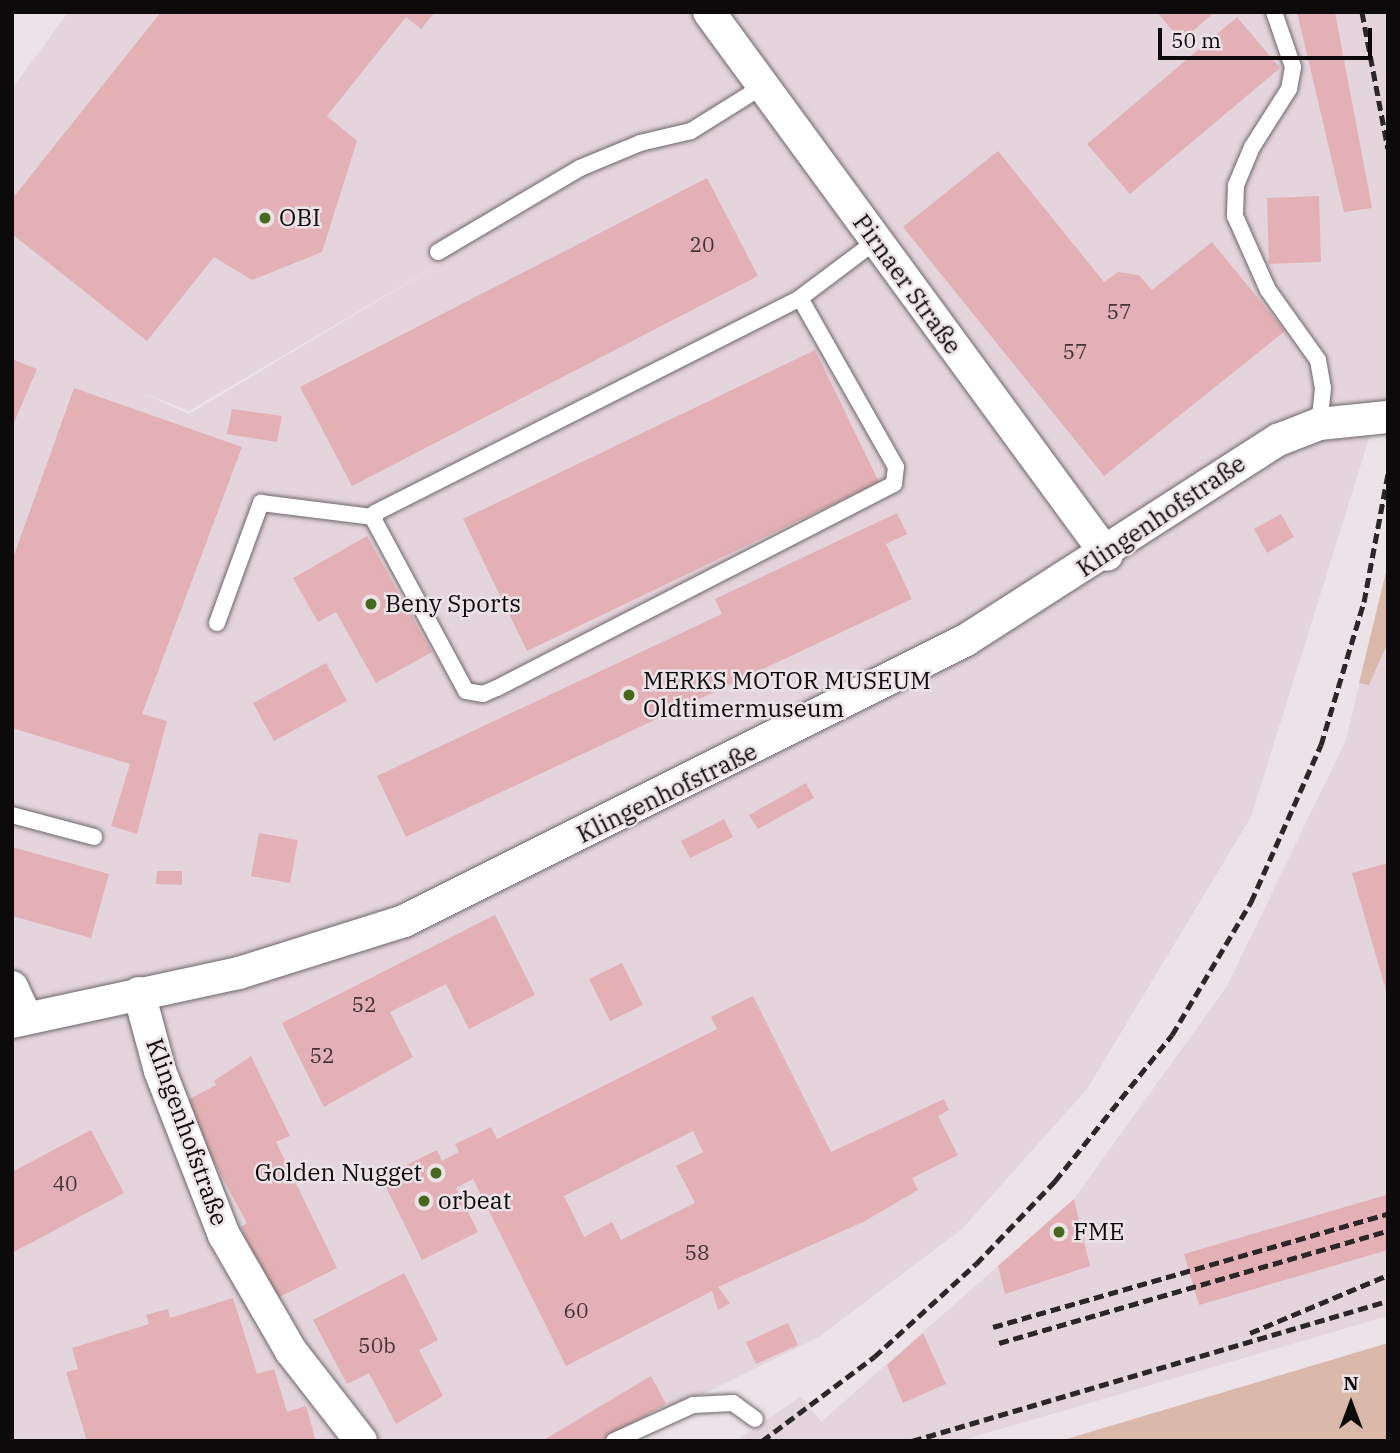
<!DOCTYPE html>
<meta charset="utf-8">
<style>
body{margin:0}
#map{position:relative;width:1400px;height:1453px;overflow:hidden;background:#ebe3e7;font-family:"IBM Plex Serif",serif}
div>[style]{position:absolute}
.built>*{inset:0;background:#e4d4dc}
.green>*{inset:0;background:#dab8aa}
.building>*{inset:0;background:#e3b1b5}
.roads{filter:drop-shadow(0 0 2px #6d6669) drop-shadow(0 0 2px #6d6669)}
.service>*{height:16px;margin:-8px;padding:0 8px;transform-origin:8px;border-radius:8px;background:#fff}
.minor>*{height:32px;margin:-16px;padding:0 16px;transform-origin:16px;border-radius:16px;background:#fff}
.rail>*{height:5px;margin-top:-2.5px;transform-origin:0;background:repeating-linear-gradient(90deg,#2b2729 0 10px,transparent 0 15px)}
.dots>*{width:19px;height:19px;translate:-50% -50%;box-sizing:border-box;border:4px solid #ebe3e7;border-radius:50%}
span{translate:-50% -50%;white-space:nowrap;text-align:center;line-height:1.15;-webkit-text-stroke:5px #ebe3e7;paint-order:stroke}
.number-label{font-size:21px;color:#423436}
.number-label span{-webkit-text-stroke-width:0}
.poi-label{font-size:24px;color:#0d0a0c}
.left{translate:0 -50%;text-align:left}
.right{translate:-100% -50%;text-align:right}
.street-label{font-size:24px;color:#0d0a0c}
.frame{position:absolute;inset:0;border:14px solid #0d0a0c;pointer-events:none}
.north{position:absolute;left:1316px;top:1369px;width:70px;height:70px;-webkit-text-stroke:5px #ebe3e7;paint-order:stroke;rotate:0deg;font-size:19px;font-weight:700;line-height:28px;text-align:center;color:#0d0a0c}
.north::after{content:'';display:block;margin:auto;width:24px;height:32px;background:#0d0a0c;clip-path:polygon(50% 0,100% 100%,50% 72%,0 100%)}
.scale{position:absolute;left:1158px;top:28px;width:214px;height:32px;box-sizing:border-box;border:4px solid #0d0a0c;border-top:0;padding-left:9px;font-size:21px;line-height:24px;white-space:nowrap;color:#0d0a0c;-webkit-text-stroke:5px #ebe3e7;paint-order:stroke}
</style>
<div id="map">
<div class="built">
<div style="clip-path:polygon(evenodd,68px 12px,1388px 12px,1388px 432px,1371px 432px,1251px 817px,1087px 1089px,963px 1228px,819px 1337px,608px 1441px,12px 1441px,12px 89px,68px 12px,478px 241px,189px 414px,138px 391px,189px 411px,478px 241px)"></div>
<div style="clip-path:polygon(1388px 564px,1388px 1316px,959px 1441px,736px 1441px,801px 1396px,821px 1422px,1074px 1199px,1227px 986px,1346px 740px)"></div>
</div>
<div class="green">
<div style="clip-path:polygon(1388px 564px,1388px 642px,1369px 685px,1359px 683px)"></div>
<div style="clip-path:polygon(1388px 1343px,1388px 1441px,1060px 1441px)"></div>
</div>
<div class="building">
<div style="clip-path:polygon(161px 12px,435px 12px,421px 29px,406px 17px,327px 116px,357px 141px,322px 252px,252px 280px,214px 257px,147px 341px,12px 234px,12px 199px)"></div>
<div style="clip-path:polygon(1157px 12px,1215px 12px,1181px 41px)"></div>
<div style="clip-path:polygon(1297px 12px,1335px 12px,1372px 208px,1344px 212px)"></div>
<div style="clip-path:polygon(1237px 17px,1280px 68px,1130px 194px,1087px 144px)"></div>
<div style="clip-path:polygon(998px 151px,1104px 282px,1118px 272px,1139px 275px,1152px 290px,1212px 242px,1285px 331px,1104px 476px,903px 227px)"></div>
<div style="clip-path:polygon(707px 178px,758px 276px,352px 486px,300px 387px)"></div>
<div style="clip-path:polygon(1319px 196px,1321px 262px,1269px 264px,1267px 198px)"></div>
<div style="clip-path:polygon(815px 350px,879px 482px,527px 651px,463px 519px)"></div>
<div style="clip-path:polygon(12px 359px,37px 369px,12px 427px)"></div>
<div style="clip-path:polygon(74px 388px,242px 447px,142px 714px,167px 721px,137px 834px,111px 826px,130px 764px,12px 728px,12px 561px)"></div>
<div style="clip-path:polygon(232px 409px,282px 416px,277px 442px,227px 434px)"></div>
<div style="clip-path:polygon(897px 513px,907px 534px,886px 544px,912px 599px,406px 837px,377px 776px,722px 614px,715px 599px)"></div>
<div style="clip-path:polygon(1281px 514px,1294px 537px,1267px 553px,1254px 529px)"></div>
<div style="clip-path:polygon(367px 536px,432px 652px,376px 683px,336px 612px,318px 622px,293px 578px)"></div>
<div style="clip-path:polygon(326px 663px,347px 701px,274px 741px,253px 703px)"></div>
<div style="clip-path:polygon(806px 783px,814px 798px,758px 829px,749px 815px)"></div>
<div style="clip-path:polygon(724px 819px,733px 837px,690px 858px,681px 841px)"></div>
<div style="clip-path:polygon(259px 833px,298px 840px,290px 883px,251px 876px)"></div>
<div style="clip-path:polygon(12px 847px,109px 874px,91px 938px,12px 916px)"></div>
<div style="clip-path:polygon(1388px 863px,1388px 994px,1387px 994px,1352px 873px)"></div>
<div style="clip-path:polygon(157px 871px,182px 871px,182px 885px,156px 884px)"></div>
<div style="clip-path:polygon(495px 915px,535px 995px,469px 1029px,446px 984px,390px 1012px,413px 1057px,324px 1107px,282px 1023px)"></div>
<div style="clip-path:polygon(622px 963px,643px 1005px,610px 1021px,589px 979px)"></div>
<div style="clip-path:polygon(evenodd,753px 996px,831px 1152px,944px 1099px,949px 1110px,938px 1116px,958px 1155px,912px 1178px,918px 1190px,865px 1221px,718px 1287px,730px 1303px,718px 1310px,712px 1291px,566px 1366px,473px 1179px,456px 1188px,478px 1232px,422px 1260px,381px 1177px,437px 1150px,442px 1161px,459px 1152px,455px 1144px,491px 1127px,497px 1139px,717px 1029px,711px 1017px,753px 996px,693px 1131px,703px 1152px,676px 1166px,695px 1203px,621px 1240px,612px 1222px,584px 1237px,564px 1196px,693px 1131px)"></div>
<div style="clip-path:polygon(251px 1056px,290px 1136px,276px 1142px,337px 1268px,272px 1301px,241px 1227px,247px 1223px,182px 1103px,216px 1085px,214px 1081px)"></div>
<div style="clip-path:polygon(91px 1130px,124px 1193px,12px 1253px,12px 1172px)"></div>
<div style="clip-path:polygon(1386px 1195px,1388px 1250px,1199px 1305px,1184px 1254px)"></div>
<div style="clip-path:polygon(1074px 1199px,1090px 1266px,1005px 1294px,998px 1266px)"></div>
<div style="clip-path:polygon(404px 1273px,438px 1340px,419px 1350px,443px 1396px,396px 1424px,369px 1373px,347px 1384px,313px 1320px)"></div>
<div style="clip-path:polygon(233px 1298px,257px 1374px,274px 1369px,287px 1412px,306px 1406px,316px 1441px,87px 1441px,66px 1372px,78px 1369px,72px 1348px,149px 1324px,146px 1315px,156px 1312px,168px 1309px,170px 1318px)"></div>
<div style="clip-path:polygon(788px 1323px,798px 1345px,756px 1364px,746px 1342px)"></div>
<div style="clip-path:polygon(923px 1333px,946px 1384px,903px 1403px,887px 1365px)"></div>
<div style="clip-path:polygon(651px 1376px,666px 1404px,600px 1441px,542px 1441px)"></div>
</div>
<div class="roads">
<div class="service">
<div style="left:1274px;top:12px;width:58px;rotate:70.9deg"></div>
<div style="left:1293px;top:67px;width:22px;rotate:100deg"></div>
<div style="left:1289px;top:89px;width:69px;rotate:122.5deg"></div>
<div style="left:1252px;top:147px;width:41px;rotate:112.8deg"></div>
<div style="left:1236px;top:185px;width:31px;rotate:92deg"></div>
<div style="left:1235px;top:216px;width:81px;rotate:66deg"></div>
<div style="left:1268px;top:290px;width:86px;rotate:54.5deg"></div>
<div style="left:1318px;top:360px;width:28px;rotate:80deg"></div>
<div style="left:1323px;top:388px;width:36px;rotate:96deg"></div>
<div style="left:438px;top:252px;width:165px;rotate:-30.6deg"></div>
<div style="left:580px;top:168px;width:65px;rotate:-22.6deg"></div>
<div style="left:640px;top:143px;width:52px;rotate:-13.2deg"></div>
<div style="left:691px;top:131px;width:85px;rotate:-32deg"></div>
<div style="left:800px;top:298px;width:194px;rotate:60.4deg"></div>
<div style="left:896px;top:467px;width:17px;rotate:97deg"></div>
<div style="left:894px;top:484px;width:446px;rotate:152.8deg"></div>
<div style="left:497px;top:688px;width:15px;rotate:157deg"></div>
<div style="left:483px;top:694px;width:17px;rotate:-170deg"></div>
<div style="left:466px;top:691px;width:192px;rotate:-118.3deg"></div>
<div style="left:375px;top:522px;width:9px;rotate:-90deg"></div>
<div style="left:375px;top:513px;width:476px;rotate:-26.8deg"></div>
<div style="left:800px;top:298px;width:95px;rotate:-36.9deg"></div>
<div style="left:217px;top:623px;width:128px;rotate:-69.9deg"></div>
<div style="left:261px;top:503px;width:114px;rotate:7.1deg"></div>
<div style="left:12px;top:815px;width:85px;rotate:15deg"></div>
<div style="left:614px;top:1441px;width:87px;rotate:-24.5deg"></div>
<div style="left:693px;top:1405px;width:40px;rotate:-2.9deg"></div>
<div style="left:733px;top:1403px;width:27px;rotate:36deg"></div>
</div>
<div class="minor">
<div style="left:709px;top:12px;width:673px;rotate:53.76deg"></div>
<div style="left:12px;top:987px;width:33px;rotate:65deg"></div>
<div style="left:139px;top:993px;width:81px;rotate:74.9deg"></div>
<div style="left:160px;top:1071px;width:176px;rotate:68.7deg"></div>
<div style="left:224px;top:1235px;width:134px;rotate:60deg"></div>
<div style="left:291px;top:1351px;width:114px;rotate:52.1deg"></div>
<div style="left:12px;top:1022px;width:232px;rotate:-12.2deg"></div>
<div style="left:239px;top:973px;width:173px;rotate:-17.5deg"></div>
<div style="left:404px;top:921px;width:628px;rotate:-26.57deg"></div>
<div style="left:966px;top:640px;width:371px;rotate:-32.7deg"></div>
<div style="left:1278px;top:440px;width:44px;rotate:-21.3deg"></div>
<div style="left:1319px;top:424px;width:69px;rotate:-5.8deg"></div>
</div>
</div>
<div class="rail">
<div style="left:1362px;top:12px;width:139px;rotate:79.3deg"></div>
<div style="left:993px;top:1327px;width:411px;rotate:-16deg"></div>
<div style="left:1250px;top:1333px;width:150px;rotate:-22.8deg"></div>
<div style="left:999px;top:1343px;width:405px;rotate:-16.1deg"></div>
<div style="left:762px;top:1441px;width:140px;rotate:-36.9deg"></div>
<div style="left:874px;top:1357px;width:138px;rotate:-42.4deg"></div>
<div style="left:976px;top:1264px;width:115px;rotate:-46.4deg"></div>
<div style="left:1055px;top:1181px;width:187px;rotate:-51.3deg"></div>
<div style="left:1172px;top:1035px;width:155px;rotate:-59.3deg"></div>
<div style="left:1251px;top:902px;width:172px;rotate:-66deg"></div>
<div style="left:1321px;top:745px;width:149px;rotate:-73.3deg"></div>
<div style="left:1364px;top:602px;width:130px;rotate:-79.4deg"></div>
<div style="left:912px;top:1441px;width:496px;rotate:-16.4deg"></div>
</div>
<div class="dots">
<div style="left:265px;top:218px;background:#48681d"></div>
<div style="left:371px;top:604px;background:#48681d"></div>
<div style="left:629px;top:695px;background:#48681d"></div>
<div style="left:436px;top:1173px;background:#48681d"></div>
<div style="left:424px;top:1201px;background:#48681d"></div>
<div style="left:1059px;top:1232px;background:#48681d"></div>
</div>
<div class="number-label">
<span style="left:702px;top:244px">20</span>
<span style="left:1119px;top:311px">57</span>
<span style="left:1075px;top:351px">57</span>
<span style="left:364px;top:1004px">52</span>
<span style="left:322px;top:1055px">52</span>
<span style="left:65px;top:1183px">40</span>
<span style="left:697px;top:1252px">58</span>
<span style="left:576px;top:1310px">60</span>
<span style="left:377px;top:1345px">50b</span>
</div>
<div class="poi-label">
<span class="left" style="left:279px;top:218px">OBI</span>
<span class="left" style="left:385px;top:604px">Beny Sports</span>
<span class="left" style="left:643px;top:695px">MERKS MOTOR MUSEUM<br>Oldtimermuseum</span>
<span class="right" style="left:422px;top:1173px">Golden Nugget</span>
<span class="left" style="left:438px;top:1201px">orbeat</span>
<span class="left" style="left:1073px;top:1232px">FME</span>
</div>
<div class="street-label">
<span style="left:907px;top:284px;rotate:54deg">Pirnaer Straße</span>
<span style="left:1161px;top:516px;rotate:-34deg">Klingenhofstraße</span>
<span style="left:667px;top:793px;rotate:-26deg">Klingenhofstraße</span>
<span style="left:187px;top:1132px;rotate:70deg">Klingenhofstraße</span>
</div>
<div class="frame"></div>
<div class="north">N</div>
<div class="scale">50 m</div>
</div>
